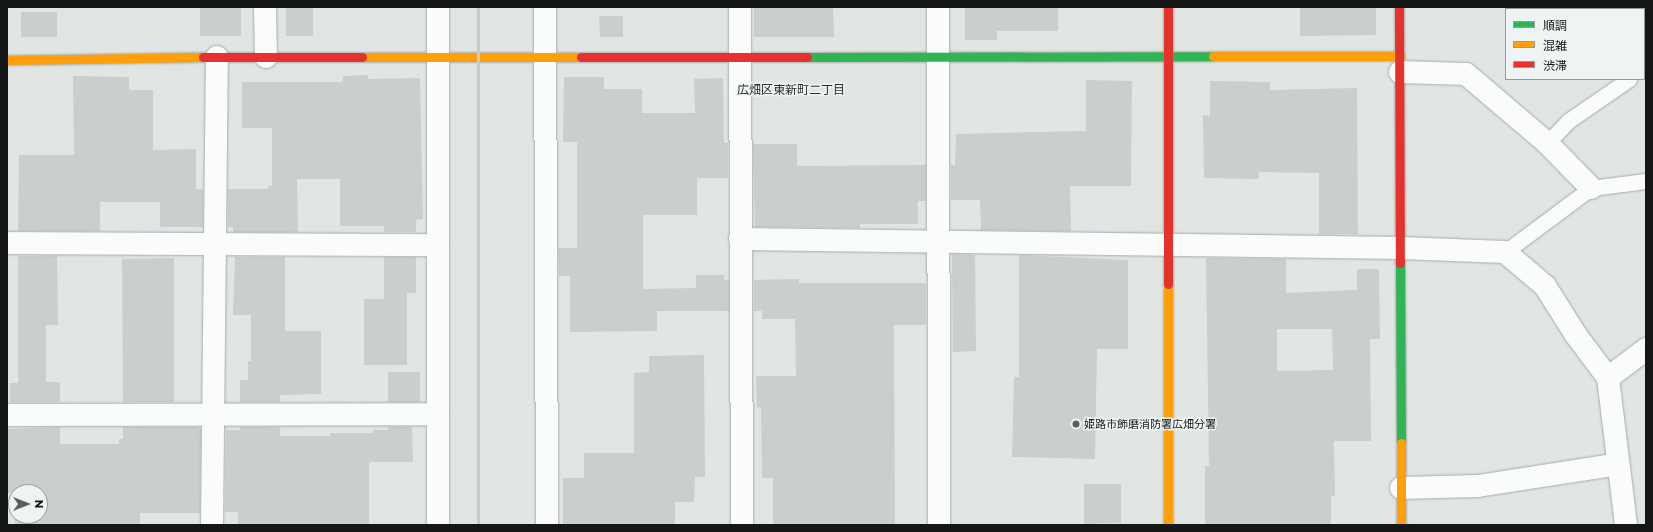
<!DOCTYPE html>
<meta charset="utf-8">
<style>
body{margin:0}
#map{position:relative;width:1653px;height:532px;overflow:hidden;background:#e1e6e4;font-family:Montserrat,"Noto Sans JP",sans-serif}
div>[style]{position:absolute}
.building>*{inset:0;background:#cacecd}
.roads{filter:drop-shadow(0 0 1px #a7abaa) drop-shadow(0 0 1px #a7abaa)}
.lane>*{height:15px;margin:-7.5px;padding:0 7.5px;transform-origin:7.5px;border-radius:7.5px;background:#fafbfb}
.street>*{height:22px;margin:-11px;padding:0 11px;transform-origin:11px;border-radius:11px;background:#fafbfb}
.fast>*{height:9px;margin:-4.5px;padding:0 4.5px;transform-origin:4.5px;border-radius:4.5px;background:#30b455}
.slow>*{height:9px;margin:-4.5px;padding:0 4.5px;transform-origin:4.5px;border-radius:4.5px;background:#ff9f0a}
.jam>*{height:9px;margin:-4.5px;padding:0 4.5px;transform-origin:4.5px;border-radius:4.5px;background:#e5322d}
.rail>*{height:3px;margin:-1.5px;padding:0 1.5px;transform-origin:1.5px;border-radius:1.5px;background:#c9cbca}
.dots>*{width:11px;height:11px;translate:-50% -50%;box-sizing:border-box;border:2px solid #edf4f3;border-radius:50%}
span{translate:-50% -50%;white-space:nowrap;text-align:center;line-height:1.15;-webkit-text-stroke:3px #edf4f3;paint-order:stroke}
.poi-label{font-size:11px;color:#151717}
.left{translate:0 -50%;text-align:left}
.neighbourhood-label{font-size:12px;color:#2a2f2e}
.frame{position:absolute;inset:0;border:8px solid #151717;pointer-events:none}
.legend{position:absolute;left:1505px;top:8px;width:140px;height:72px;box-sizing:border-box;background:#edf4f3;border:1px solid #979c9b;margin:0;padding:5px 7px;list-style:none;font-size:12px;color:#151717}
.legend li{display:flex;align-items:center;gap:8px;height:20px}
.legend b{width:20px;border:1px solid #979c9b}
.north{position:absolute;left:8px;top:484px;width:40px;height:40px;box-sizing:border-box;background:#edf4f3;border:1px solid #979c9b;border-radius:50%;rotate:90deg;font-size:11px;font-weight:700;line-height:16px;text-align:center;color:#151717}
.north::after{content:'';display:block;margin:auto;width:14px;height:18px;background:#5c5f5f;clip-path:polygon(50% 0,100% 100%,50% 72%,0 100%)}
</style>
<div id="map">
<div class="building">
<div style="clip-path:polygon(200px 7px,241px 7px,241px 36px,200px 36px)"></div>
<div style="clip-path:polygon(286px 7px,313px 7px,313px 36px,286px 36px)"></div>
<div style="clip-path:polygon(754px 7px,833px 7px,834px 37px,754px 37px)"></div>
<div style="clip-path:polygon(965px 7px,1058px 7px,1058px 31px,997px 31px,997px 40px,965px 40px)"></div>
<div style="clip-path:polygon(1300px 7px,1376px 7px,1376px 35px,1300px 36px)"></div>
<div style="clip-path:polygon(21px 12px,57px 12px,57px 37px,21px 37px)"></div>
<div style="clip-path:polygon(599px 16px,623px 16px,623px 37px,600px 37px)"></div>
<div style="clip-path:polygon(368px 75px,368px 79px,420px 78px,423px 219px,416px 220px,416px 232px,384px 232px,384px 226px,340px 226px,340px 179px,297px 179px,298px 232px,233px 232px,233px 227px,228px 227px,228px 189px,268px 189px,268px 186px,272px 186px,272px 128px,242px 128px,242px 82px,343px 82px,343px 76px)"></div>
<div style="clip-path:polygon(73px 76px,129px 77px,129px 90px,153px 90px,153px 150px,196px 149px,196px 189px,203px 189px,203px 227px,160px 227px,160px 202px,100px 202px,100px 231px,18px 231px,19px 155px,74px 155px)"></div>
<div style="clip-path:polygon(564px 77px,604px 77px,604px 89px,642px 89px,642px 113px,695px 113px,694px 79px,723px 78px,724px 143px,728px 143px,728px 178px,697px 178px,697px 215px,643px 215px,643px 289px,696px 288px,696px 275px,724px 275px,724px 280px,729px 280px,729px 311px,657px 311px,657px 331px,570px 332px,570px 276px,559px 276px,558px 248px,577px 248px,577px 142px,563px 142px)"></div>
<div style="clip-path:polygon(1086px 80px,1132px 81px,1131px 186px,1070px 186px,1071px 231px,981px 230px,980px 200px,951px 200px,951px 165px,955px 165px,956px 134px,1086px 131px)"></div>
<div style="clip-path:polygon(1210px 81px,1270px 82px,1270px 90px,1357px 88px,1358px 234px,1319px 234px,1319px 173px,1259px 172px,1259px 179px,1204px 178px,1203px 115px,1210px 116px)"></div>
<div style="clip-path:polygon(753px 144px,797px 144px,797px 165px,799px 166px,926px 165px,926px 201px,918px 201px,918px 224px,860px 224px,860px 228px,755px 227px)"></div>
<div style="clip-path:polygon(952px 254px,975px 255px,976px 351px,953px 352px)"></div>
<div style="clip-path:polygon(1019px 255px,1128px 260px,1128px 349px,1097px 349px,1095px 459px,1012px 457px,1014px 377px,1019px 377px)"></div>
<div style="clip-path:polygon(18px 256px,57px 256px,58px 325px,46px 325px,46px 382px,60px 382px,60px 402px,10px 402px,10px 383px,18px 383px)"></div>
<div style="clip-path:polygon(235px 257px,285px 257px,285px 331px,321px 331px,321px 394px,280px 395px,280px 402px,240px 402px,240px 380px,248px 380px,248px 361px,251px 361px,251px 315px,233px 315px)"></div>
<div style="clip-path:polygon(384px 257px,416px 257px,416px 293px,407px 293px,407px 365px,364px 365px,364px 299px,384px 299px)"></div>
<div style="clip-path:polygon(174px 258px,174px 402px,123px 402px,122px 259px)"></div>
<div style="clip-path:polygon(evenodd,1206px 258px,1286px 259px,1286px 293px,1357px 290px,1357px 269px,1379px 269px,1380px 339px,1370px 339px,1371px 441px,1334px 441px,1335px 496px,1331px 496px,1331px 525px,1205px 525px,1205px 466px,1209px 466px,1206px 258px,1277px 329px,1332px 329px,1333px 370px,1277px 371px,1277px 329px)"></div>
<div style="clip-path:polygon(799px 279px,799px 283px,926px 283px,926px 325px,894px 325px,895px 525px,773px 525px,773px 478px,762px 478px,761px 407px,757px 408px,756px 376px,796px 376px,795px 319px,762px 319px,762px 311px,754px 311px,754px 280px)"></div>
<div style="clip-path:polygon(704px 355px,705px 477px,695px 477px,694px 502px,675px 502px,675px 525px,563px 525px,563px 478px,584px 478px,584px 453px,634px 453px,634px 373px,649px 372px,649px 356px)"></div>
<div style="clip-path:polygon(388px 372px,420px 372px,420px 402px,388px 402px)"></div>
<div style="clip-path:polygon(evenodd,60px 427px,60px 444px,119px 444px,119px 439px,123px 439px,123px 427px,198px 427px,201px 430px,200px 513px,140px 513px,140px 525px,15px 525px,15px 493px,8px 493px,8px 429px,60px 427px,16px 492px,40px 492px,40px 516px,16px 516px,16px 492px)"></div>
<div style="clip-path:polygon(240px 427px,280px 427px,280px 436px,330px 436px,330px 433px,373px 433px,373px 430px,388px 430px,388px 427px,412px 427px,413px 462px,369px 462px,369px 525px,238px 525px,238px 512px,225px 512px,226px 430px,240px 430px)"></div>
<div style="clip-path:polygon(1084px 484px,1121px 484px,1121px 523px,1084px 524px)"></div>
</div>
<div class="roads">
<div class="lane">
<div style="left:1591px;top:7px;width:3px;rotate:45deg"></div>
<div style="left:1644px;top:64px;width:4px;rotate:56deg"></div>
<div style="left:1547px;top:143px;width:30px;rotate:-46deg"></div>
<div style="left:1568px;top:121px;width:74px;rotate:-34.5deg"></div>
<div style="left:1505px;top:252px;width:107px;rotate:-36.7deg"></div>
<div style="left:1591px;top:188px;width:55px;rotate:-7.3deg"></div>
</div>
<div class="street">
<div style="left:265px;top:7px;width:50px;rotate:88.9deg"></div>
<div style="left:438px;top:7px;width:518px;rotate:90deg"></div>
<div style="left:545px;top:7px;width:518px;rotate:89.78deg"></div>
<div style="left:740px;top:7px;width:518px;rotate:89.78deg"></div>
<div style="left:938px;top:7px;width:518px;rotate:89.89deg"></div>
<div style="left:1400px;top:72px;width:66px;rotate:1.7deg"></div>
<div style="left:1466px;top:74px;width:106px;rotate:40.4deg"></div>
<div style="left:1547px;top:143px;width:63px;rotate:45.6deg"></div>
<div style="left:740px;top:239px;width:660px;rotate:0.78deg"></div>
<div style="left:1400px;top:248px;width:105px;rotate:2.2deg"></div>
<div style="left:1505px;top:252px;width:52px;rotate:40.4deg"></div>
<div style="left:1545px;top:286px;width:58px;rotate:57.7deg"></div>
<div style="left:1576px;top:335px;width:54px;rotate:53.3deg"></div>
<div style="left:1608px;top:378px;width:148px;rotate:83deg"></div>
<div style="left:7px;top:243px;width:431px;rotate:0.3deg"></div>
<div style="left:1608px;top:378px;width:48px;rotate:-37.3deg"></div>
<div style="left:7px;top:415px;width:431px;rotate:-0.1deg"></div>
<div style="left:1401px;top:488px;width:77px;rotate:-1.5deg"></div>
<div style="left:1478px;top:486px;width:142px;rotate:-8.9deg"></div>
<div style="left:212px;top:525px;width:468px;rotate:-89.4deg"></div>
</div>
<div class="fast">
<div style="left:807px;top:57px;width:406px;rotate:-0.1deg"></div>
<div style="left:1400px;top:263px;width:180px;rotate:89.7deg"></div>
</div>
<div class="slow">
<div style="left:1213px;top:56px;width:187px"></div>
<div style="left:362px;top:57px;width:219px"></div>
<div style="left:7px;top:60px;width:196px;rotate:-0.9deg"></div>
<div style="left:1168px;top:284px;width:241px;rotate:90deg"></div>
<div style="left:1401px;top:443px;width:82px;rotate:90deg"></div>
</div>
<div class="jam">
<div style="left:1168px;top:7px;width:277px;rotate:90deg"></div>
<div style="left:1399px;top:7px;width:256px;rotate:89.8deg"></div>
<div style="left:203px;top:57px;width:159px"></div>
<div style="left:581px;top:57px;width:226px"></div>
</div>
</div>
<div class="rail">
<div style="left:478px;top:525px;width:518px;rotate:-90deg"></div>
</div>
<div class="dots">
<div style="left:1076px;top:424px;background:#5c5f5f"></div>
</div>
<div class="poi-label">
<span class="left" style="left:1084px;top:424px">姫路市飾磨消防署広畑分署</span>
</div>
<div class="neighbourhood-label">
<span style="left:791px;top:90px">広畑区東新町二丁目</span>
</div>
<div class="frame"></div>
<ul class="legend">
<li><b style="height:5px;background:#30b455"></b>順調</li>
<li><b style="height:5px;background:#ff9f0a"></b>混雑</li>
<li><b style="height:5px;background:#e5322d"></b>渋滞</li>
</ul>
<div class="north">N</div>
</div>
